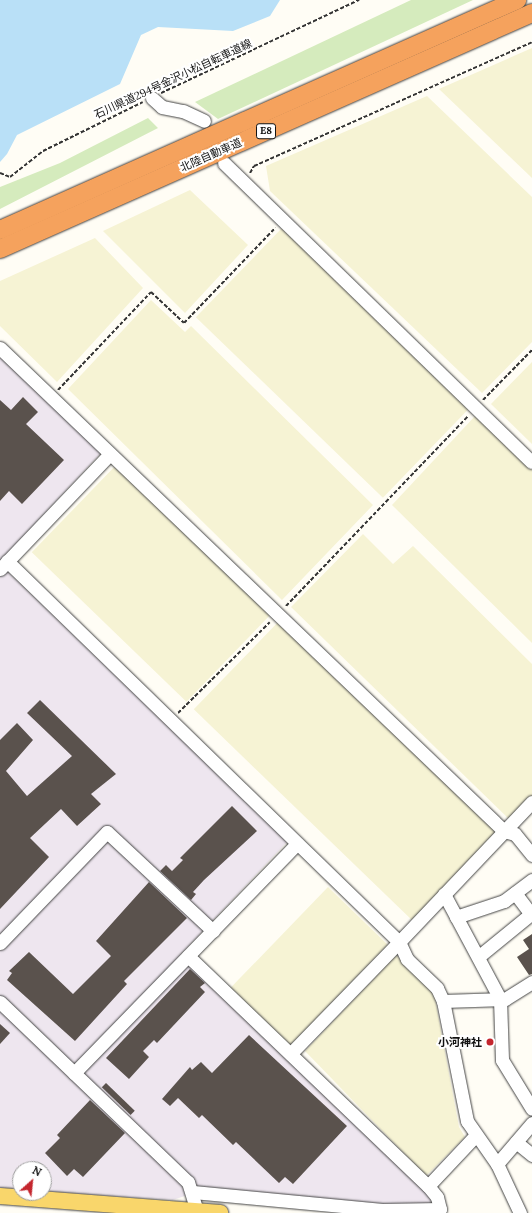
<!DOCTYPE html>
<html>
<head>
<meta charset="utf-8">
<style>
	body { margin:0 }
	#map { position:relative; width:532px; height:1213px; overflow:hidden; background:#fffdf5; font-family:Lora,"Noto Sans JP",serif }
	div>[style] { position:absolute }
	[style*='--x'] { left:calc(var(--x)*1px); top:calc(var(--y)*1px); width:calc(var(--w)*1px); rotate:calc(var(--a)*1deg) }
	.industrial>* { inset:0; background:#eee6ef }
	.farmland>* { inset:0; background:#f6f3d4; transform-origin:0 0 }
	.green>* { inset:0; background:#d5ebbd }
	.water>* { inset:0; background:#b9e0f7 }
	.building>* { inset:0; background:#5a524d; transform-origin:0 0 }
	.path>* { height:2px; margin-top:-1px; transform-origin:0; background:repeating-linear-gradient(90deg,#333 0 4px,transparent 0 6px) }
	.roads { filter:drop-shadow(0 0 1px #444) drop-shadow(0 0 1px #444) }
	.minor>* { height:13px; margin:-6.5px; padding:0 6.5px; transform-origin:6.5px; border-radius:6.5px; background:#fff }
	.major>* { height:16px; margin:-8px; padding:0 8px; transform-origin:8px; border-radius:8px; background:#f9d66b }
	.highway>* { height:18px; margin:-9px; padding:0 9px; transform-origin:9px; border-radius:9px; background:#f5a25d }
	.dots>* { width:11px; height:11px; translate:-50% -50%; box-sizing:border-box; border:2px solid #fff; border-radius:50% }
	span { translate:-50% -50%; white-space:nowrap; text-align:center; line-height:1.15; -webkit-text-stroke:4px #fff; paint-order:stroke }
	.shield-label span { padding:1px 3px; background:#fff; border:1px solid; border-radius:3px; -webkit-text-stroke-width:0 }
	.shield-label { font-size:10px; color:#111; font-weight:700 }
	.street-label { font-size:11px; color:#111 }
	.poi-label { font-size:11px; color:#111; font-weight:700 }
	.right { translate:-100% -50%; text-align:right }
	.north { position:absolute; left:12px; top:1161px; width:40px; height:40px; box-sizing:border-box; background:#fff; border:1px solid #a0a0a0; border-radius:50%; rotate:27deg; font-size:11px; font-weight:700; line-height:16px; text-align:center; color:#111 }
	.north::after { content:''; display:block; margin:auto; width:14px; height:18px; background:#c4262e; clip-path:polygon(50% 0,100% 100%,50% 72%,0 100%) }
</style>
</head>
<body>
<div id="map">
	<div class="industrial">
		<div style="clip-path:polygon(0 357px,101px 453px,0 561px)"></div>
		<div style="clip-path:polygon(0 564px,287px 842px,181px 954px,419px 1186px,431px 1199px,430px 1206px,381px 1206px,205px 1189px,173px 1200px,44px 1192px,44px 1169px,20px 1169px,20px 1190px,0 1189px)"></div>
	</div>
	<div class="farmland">
		<div style="clip-path:polygon(532px 48px,532px 178px,439px 89px)"></div>
		<div style="clip-path:polygon(427px 96px,532px 197px,532px 342px,482px 393px,270px 191px,266px 166px)"></div>
		<div style="clip-path:polygon(190px 190px,248px 245px,185px 313px,103px 231px)"></div>
		<div style="left:282px;top:228px;width:260px;height:124px;rotate:44deg"></div>
		<div style="clip-path:polygon(95px 238px,143px 288px,57px 382px,0 326px,0 281px)"></div>
		<div style="clip-path:polygon(151px 300px,185px 332px,191px 326px,373px 505px,282px 600px,68px 389px)"></div>
		<div style="clip-path:polygon(532px 362px,532px 444px,491px 404px)"></div>
		<div style="clip-path:polygon(476px 415px,532px 469px,532px 643px,392px 505px)"></div>
		<div style="left:120px;top:461px;width:215px;height:127px;rotate:44deg"></div>
		<div style="clip-path:polygon(363px 534px,393px 564px,413px 546px,532px 664px,532px 797px,510px 820px,291px 607px)"></div>
		<div style="left:282px;top:618px;width:305px;height:127px;rotate:44deg"></div>
		<div style="left:328px;top:887px;width:83px;height:143px;rotate:44deg"></div>
		<div style="clip-path:polygon(396px 955px,434px 993px,459px 1127px,465px 1137px,426px 1176px,305px 1051px)"></div>
	</div>
	<div class="green">
		<div style="clip-path:polygon(411px 0,473px 0,218px 119px,195px 102px)"></div>
		<div style="clip-path:polygon(148px 118px,158px 128px,0 209px,0 187px,60px 163px)"></div>
	</div>
	<div class="water">
		<div style="clip-path:polygon(0 0,280px 0,270px 16px,233px 31px,158px 27px,141px 35px,120px 84px,17px 135px,7px 154px,0 162px)"></div>
	</div>
	<div class="building">
		<div style="clip-path:polygon(23px 397px,38px 412px,26px 424px,64px 460px,22px 504px,9px 491px,0 501px,0 400px,11px 410px)"></div>
		<div style="clip-path:polygon(40px 700px,116px 774px,91px 794px,101px 804px,77px 826px,61px 809px,30px 838px,49px 857px,0 909px,0 740px,17px 723px,33px 740px,6px 771px,27px 796px,72px 756px,27px 713px)"></div>
		<div style="clip-path:polygon(232px 806px,257px 831px,204px 880px,193px 892px,196px 894px,191px 900px,160px 871px,166px 865px,172px 871px,183px 860px,180px 858px)"></div>
		<div style="clip-path:polygon(149px 882px,187px 918px,124px 981px,127px 984px,75px 1041px,7px 980px,12px 973px,9px 971px,29px 952px,73px 994px,111px 956px,96px 941px)"></div>
		<div style="clip-path:polygon(532px 934px,532px 974px,529px 975px,517px 957px,529px 949px,523px 940px)"></div>
		<div style="clip-path:polygon(190px 969px,205px 983px,200px 987px,205px 992px,157px 1043px,154px 1040px,143px 1051px,149px 1057px,129px 1079px,106px 1058px)"></div>
		<div style="clip-path:polygon(0 1024px,10px 1033px,0 1044px)"></div>
		<div style="clip-path:polygon(249px 1035px,347px 1126px,293px 1184px,285px 1177px,279px 1183px,236px 1142px,233px 1145px,202px 1115px,199px 1118px,178px 1098px,170px 1106px,162px 1099px,190px 1067px,192px 1070px,201px 1062px,212px 1073px)"></div>
		<div style="left:106px;top:1083px;width:40px;height:6px;rotate:44deg"></div>
		<div style="clip-path:polygon(90px 1100px,125px 1133px,83px 1177px,74px 1169px,67px 1176px,45px 1153px,60px 1138px,57px 1135px)"></div>
	</div>
	<div class="path">
		<div style="--x:161;--y:93;--w:219;--a:-25.2"></div>
		<div style="--x:0;--y:173;--w:11;--a:22"></div>
		<div style="--x:10;--y:177;--w:42;--a:-38.2"></div>
		<div style="--x:43;--y:151;--w:111;--a:-26.1"></div>
		<div style="--x:250;--y:173;--w:8;--a:-60"></div>
		<div style="--x:254;--y:166;--w:304;--a:-24"></div>
		<div style="--x:58;--y:390;--w:135;--a:-46.5"></div>
		<div style="--x:151;--y:292;--w:45;--a:43.2"></div>
		<div style="--x:184;--y:323;--w:132;--a:-46.2"></div>
		<div style="--x:483;--y:400;--w:70;--a:-45.6"></div>
		<div style="--x:286;--y:606;--w:263;--a:-46.2"></div>
		<div style="--x:178;--y:713;--w:129;--a:-44.7"></div>
	</div>
	<div class="roads">
		<div class="minor">
			<div style="--x:152;--y:98;--w:13;--a:42"></div>
			<div style="--x:162;--y:107;--w:21;--a:11"></div>
			<div style="--x:183;--y:111;--w:23;--a:25"></div>
			<div style="--x:224;--y:163;--w:429;--a:44.2"></div>
			<div style="--x:0;--y:348;--w:698;--a:43.78"></div>
			<div style="--x:504;--y:831;--w:11;--a:15"></div>
			<div style="--x:515;--y:834;--w:27;--a:51"></div>
			<div style="--x:7;--y:561;--w:547;--a:44.18"></div>
			<div style="--x:399;--y:942;--w:155;--a:134.2"></div>
			<div style="--x:0;--y:569;--w:159;--a:-46.3"></div>
			<div style="--x:515;--y:893;--w:26;--a:53"></div>
			<div style="--x:444;--y:894;--w:119;--a:61.9"></div>
			<div style="--x:500;--y:999;--w:61;--a:88.1"></div>
			<div style="--x:502;--y:1060;--w:57;--a:58.5"></div>
			<div style="--x:456;--y:917;--w:51;--a:-18.4"></div>
			<div style="--x:504;--y:901;--w:35;--a:-37"></div>
			<div style="--x:0;--y:943;--w:154;--a:-46.1"></div>
			<div style="--x:107;--y:832;--w:145;--a:43"></div>
			<div style="--x:188;--y:956;--w:332;--a:43.8"></div>
			<div style="--x:428;--y:1186;--w:70;--a:-46.7"></div>
			<div style="--x:478;--y:957;--w:70;--a:-39.2"></div>
			<div style="--x:443;--y:1001;--w:62;--a:-1.8"></div>
			<div style="--x:505;--y:999;--w:32;--a:-32"></div>
			<div style="--x:0;--y:1002;--w:260;--a:43.8"></div>
			<div style="--x:188;--y:1182;--w:30;--a:73"></div>
			<div style="--x:74;--y:1073;--w:320;--a:-45.8"></div>
			<div style="--x:516;--y:1142;--w:21;--a:39"></div>
			<div style="--x:497;--y:1164;--w:54;--a:-49.5"></div>
			<div style="--x:193;--y:1192;--w:190;--a:5.4"></div>
			<div style="--x:382;--y:1210;--w:58;--a:-1"></div>
			<div style="--x:440;--y:1209;--w:12;--a:-104"></div>
			<div style="--x:437;--y:1197;--w:14;--a:-129"></div>
			<div style="--x:520;--y:1213;--w:54;--a:-115.1"></div>
			<div style="--x:497;--y:1164;--w:52;--a:-124.9"></div>
			<div style="--x:467;--y:1121;--w:122;--a:-101.3"></div>
			<div style="--x:443;--y:1001;--w:14;--a:-115"></div>
			<div style="--x:437;--y:988;--w:42;--a:-136"></div>
			<div style="--x:407;--y:959;--w:19;--a:-115"></div>
			<div style="--x:399;--y:942;--w:193;--a:-46.5"></div>
		</div>
		<div class="major">
			<div style="--x:0;--y:1196;--w:221;--a:4.4"></div>
		</div>
		<div class="highway">
			<div style="--x:0;--y:230;--w:566;--a:-23.98"></div>
			<div style="--x:0;--y:249;--w:582;--a:-23.92"></div>
		</div>
	</div>
	<div class="dots">
		<div style="left:490px;top:1042px;background:#c4262e"></div>
	</div>
	<div class="shield-label">
		<span style="left:266px;top:131px">E8</span>
	</div>
	<div class="street-label">
		<span style="left:173px;top:79px;rotate:-25deg">石川県道294号金沢小松自転車道線</span>
		<span style="left:211px;top:155px;rotate:-24deg">北陸自動車道</span>
	</div>
	<div class="poi-label">
		<span class="right" style="left:482px;top:1042px">小河神社</span>
	</div>
	<div class="north">N</div>
</div>
</body>
</html>
